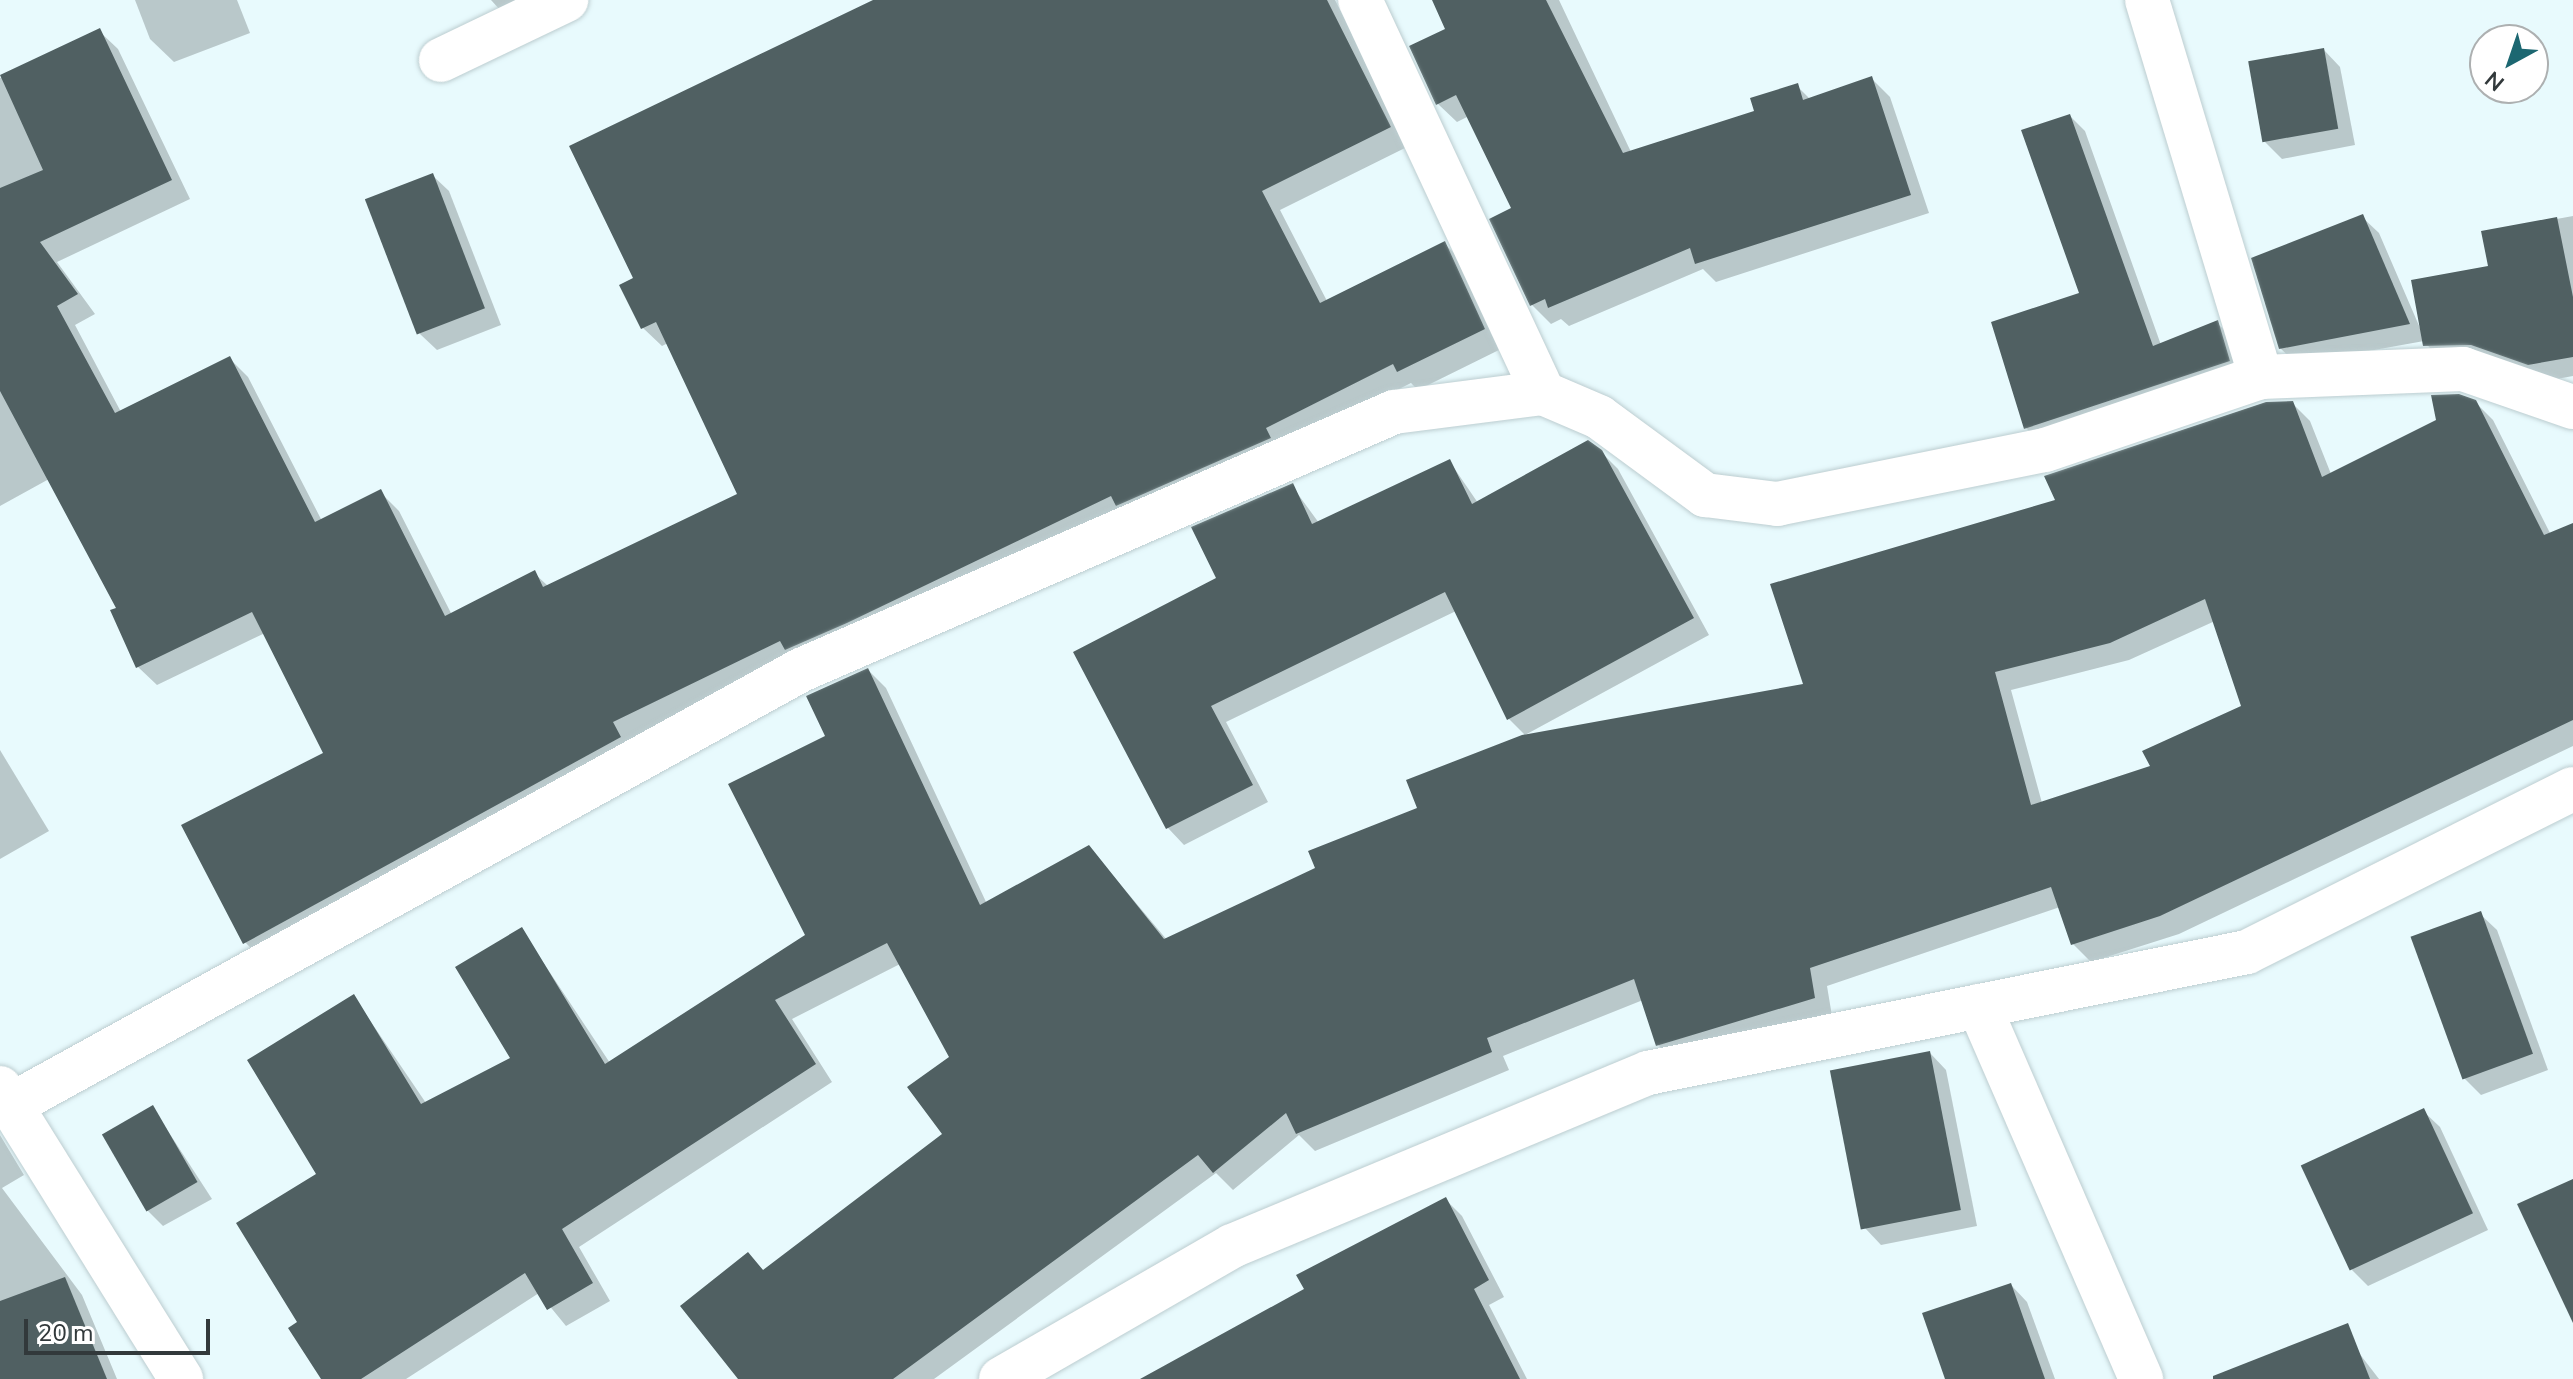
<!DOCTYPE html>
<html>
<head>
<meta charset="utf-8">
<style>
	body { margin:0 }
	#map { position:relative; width:2573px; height:1379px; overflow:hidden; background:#e8fafd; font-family:"Nunito Sans",sans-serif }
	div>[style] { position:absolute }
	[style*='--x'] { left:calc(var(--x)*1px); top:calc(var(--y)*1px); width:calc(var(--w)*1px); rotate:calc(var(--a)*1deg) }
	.shadow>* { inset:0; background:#0003 }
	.building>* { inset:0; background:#506062; transform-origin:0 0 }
	.roads { filter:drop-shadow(0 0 2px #bccdd0) drop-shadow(0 0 2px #bccdd0) }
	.minor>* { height:44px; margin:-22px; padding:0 22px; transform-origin:22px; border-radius:22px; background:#fff }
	span { translate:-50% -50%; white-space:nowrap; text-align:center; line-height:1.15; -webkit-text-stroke:8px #fff; paint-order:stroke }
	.north { position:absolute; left:2469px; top:24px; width:80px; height:80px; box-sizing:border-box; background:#fff; border:2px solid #adb0b1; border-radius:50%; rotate:220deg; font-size:22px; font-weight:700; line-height:32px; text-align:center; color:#32393b }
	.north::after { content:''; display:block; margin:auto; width:28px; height:36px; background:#1c6771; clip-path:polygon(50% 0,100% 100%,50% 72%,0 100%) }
	.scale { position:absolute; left:24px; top:1319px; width:186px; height:36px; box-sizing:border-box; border:4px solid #32393b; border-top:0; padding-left:10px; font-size:24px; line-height:28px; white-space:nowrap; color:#32393b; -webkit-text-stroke:6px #fff; paint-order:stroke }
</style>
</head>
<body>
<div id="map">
	<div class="shadow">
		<div style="clip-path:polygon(135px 0,237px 0,250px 33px,174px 62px,150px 39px)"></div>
		<div style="clip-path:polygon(491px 0,584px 0,518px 30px)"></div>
		<div style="clip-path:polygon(877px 0,1335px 0,1409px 146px,1280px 210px,1327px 301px,1444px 243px,1463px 262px,1503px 348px,1418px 390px,1411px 383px,263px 961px,245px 942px,325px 754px,265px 633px,157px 685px,138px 667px,118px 608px,49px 479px,0 506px,0 78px,99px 31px,118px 49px,190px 199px,57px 262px,95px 314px,75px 325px,121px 412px,229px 358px,248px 377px,322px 521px,380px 492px,399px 511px,452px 615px,534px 573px,548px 586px,739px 495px,668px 343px,662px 346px,643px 328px,636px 279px)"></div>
		<div style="clip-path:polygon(1434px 0,1559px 0,1631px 152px,1757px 112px,1797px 86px,1810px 99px,1871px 78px,1890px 97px,1929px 213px,1716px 282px,1703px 269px,1569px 326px,1561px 319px,1551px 324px,1532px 305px,1492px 220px,1513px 209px,1469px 116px,1457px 122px,1438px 104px,1448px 30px)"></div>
		<div style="clip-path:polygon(2324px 50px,2340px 67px,2355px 145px,2282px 159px,2265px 142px)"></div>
		<div style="clip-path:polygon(2070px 116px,2085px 131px,2161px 345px,2217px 323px,2233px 338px,2244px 376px,2041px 443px,2026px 428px,2081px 294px)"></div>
		<div style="clip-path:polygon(432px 175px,449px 191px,501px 325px,437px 350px,420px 334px)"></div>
		<div style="clip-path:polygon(2573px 216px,2573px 376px,2546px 381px,2441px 361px,2424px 341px,2297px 364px,2280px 348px,2362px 217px,2379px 233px,2420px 328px,2490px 267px,2484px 232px)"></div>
		<div style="clip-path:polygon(evenodd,2475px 402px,2493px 420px,2551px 535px,2573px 525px,2573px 746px,2179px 934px,2091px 962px,2073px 944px,2060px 907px,1827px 986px,1832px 1016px,1676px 1063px,1658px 1045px,1643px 1000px,1503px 1056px,1509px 1070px,1315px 1151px,1299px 1135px,1233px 1190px,1216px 1173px,934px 1379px,741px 1379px,748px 1255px,764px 1271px,944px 1134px,952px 1057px,900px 964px,792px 1019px,832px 1082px,579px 1247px,610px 1301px,566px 1326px,539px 1293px,406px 1379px,324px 1379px,300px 1323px,354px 997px,426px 1103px,513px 1059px,521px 929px,610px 1063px,808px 936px,828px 736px,868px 670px,886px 688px,987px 904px,1089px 847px,1167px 940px,1806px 685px,2058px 502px,2292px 403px,2310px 421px,2331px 474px,2475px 402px,2215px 621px,2243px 707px,2152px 767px,2042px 803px,2011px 690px,2129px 660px,2215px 621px)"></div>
		<div style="clip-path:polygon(1600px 451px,1618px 469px,1709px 635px,1525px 735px,1509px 719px,1456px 611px,1226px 722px,1268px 802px,1184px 845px,1168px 828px,1076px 653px,1219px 579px,1292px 486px,1319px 523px,1450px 462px,1478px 503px)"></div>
		<div style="clip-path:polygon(0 750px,49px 831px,0 859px)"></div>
		<div style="clip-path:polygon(2480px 914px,2497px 930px,2548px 1070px,2481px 1095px,2464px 1078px)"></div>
		<div style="clip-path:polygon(1930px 1053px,1946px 1070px,1977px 1226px,1881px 1245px,1865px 1228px)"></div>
		<div style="clip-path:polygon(153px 1108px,212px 1199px,163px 1226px,146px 1209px)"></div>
		<div style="clip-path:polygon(2423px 1111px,2440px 1127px,2488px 1230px,2368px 1286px,2352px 1270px)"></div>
		<div style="clip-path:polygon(0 1135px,24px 1175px,2px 1188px,82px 1295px,117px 1379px,0 1379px)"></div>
		<div style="clip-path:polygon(1445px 1199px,1462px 1216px,1504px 1297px,1489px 1305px,1527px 1379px,1189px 1379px,1306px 1290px)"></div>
		<div style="clip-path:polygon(2011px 1285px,2027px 1302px,2055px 1379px,1947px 1379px)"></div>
		<div style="clip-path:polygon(2359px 1353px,2379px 1379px,2308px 1379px)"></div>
	</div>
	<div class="building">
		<div style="clip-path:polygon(873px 0,1327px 0,1391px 127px,1262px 191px,1320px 303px,1445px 241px,1485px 329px,1397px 372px,1393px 364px,1266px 428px,1271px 438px,1116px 506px,1111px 496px,847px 623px,785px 650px,780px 641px,613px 722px,621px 737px,243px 944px,181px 825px,323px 753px,252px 612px,136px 668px,110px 610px,116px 608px,0 391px,0 188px,43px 170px,0 75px,100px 28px,172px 180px,40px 242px,78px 294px,57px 306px,115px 413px,230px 356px,315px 522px,381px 489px,445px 616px,535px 570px,543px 587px,737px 494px,656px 322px,641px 329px,619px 285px,633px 278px,569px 146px)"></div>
		<div style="clip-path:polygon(1432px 0,1546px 0,1623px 153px,1754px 111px,1750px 98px,1798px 83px,1803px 100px,1872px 76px,1911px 195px,1695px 264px,1690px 248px,1548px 308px,1545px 299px,1530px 306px,1489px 219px,1511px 208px,1456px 95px,1436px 105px,1409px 46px,1445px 29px)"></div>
		<div style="left:2324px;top:48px;width:82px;height:77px;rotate:80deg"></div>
		<div style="clip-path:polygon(2070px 114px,2153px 346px,2218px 320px,2230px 361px,2024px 429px,1991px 322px,2079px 293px,2021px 130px)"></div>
		<div style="left:433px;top:173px;width:145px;height:73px;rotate:69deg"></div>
		<div style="clip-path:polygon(2363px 214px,2410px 324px,2279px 349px,2251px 258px)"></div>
		<div style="clip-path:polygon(2557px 217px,2573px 297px,2573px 357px,2528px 365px,2471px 345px,2423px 346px,2411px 280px,2488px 266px,2481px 231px)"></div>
		<div style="clip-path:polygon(evenodd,2459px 394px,2476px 400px,2544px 535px,2573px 523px,2573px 720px,2160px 916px,2071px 945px,2051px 887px,1810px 968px,1815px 998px,1656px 1046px,1634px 979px,1487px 1038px,1492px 1052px,1296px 1134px,1286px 1113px,1213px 1173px,1198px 1155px,893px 1379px,738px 1379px,680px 1306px,748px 1252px,763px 1270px,942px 1134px,907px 1087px,949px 1057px,887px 943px,775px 1000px,816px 1064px,562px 1229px,593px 1283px,547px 1310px,525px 1273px,361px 1379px,321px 1379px,288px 1328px,297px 1322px,236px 1223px,316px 1174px,247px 1060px,354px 994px,421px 1104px,510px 1058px,455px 967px,522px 927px,605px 1064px,805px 935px,728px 784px,825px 736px,806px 696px,868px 668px,980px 905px,1089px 845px,1164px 939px,1315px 868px,1308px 851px,1417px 808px,1406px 780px,1522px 735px,1803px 684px,1770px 584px,2055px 500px,2044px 476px,2266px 402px,2293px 401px,2322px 477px,2436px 420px,2431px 395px,2459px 394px,2205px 599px,2241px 706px,2142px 751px,2150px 766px,2031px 805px,1995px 672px,2110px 643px,2205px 599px)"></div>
		<div style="clip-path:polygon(1588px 440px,1602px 450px,1694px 618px,1507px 720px,1445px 592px,1211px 706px,1253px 785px,1166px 829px,1073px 652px,1216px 578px,1191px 527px,1293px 483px,1312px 524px,1450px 459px,1472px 504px)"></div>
		<div style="left:2481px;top:911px;width:152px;height:75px;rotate:70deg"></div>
		<div style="left:1930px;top:1051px;width:162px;height:102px;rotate:79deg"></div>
		<div style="left:153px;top:1105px;width:89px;height:59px;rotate:60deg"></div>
		<div style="left:2424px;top:1108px;width:116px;height:136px;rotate:65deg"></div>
		<div style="clip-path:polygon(2573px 1179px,2573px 1323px,2517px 1204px)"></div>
		<div style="clip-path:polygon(1446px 1197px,1489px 1280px,1474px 1289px,1520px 1379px,1140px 1379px,1304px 1289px,1296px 1275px)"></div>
		<div style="clip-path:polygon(65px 1277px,107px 1379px,0 1379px,0 1301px)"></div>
		<div style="clip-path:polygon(2011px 1283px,2045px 1379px,1945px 1379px,1922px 1313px)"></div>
		<div style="clip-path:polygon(2348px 1323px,2370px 1379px,2213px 1379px,2213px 1376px)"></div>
	</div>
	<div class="roads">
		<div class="minor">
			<div style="--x:1360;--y:0;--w:434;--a:65"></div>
			<div style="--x:2147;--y:0;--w:394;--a:73.2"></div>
			<div style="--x:441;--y:60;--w:139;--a:-25.6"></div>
			<div style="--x:1979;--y:1006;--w:407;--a:66.5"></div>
			<div style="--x:0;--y:1088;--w:343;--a:58.1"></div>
			<div style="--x:11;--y:1105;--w:902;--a:-28.84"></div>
			<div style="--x:801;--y:670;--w:647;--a:-23.51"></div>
			<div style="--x:1394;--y:412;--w:150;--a:-7.3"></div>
			<div style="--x:1543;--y:393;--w:61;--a:23.2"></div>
			<div style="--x:1599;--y:417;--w:132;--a:36.3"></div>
			<div style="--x:1705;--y:495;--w:73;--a:7.1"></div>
			<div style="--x:1777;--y:504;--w:273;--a:-11.4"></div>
			<div style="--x:2045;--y:450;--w:228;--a:-18.7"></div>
			<div style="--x:2261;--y:377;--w:202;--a:-2.3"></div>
			<div style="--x:2463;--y:369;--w:116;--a:19.1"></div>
			<div style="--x:1001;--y:1379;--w:267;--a:-29.9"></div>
			<div style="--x:1232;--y:1246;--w:451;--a:-22.6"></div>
			<div style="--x:1648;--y:1073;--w:611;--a:-11.42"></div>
			<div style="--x:2247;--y:952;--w:364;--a:-26.6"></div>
		</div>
	</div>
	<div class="north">N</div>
	<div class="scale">20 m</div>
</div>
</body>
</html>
